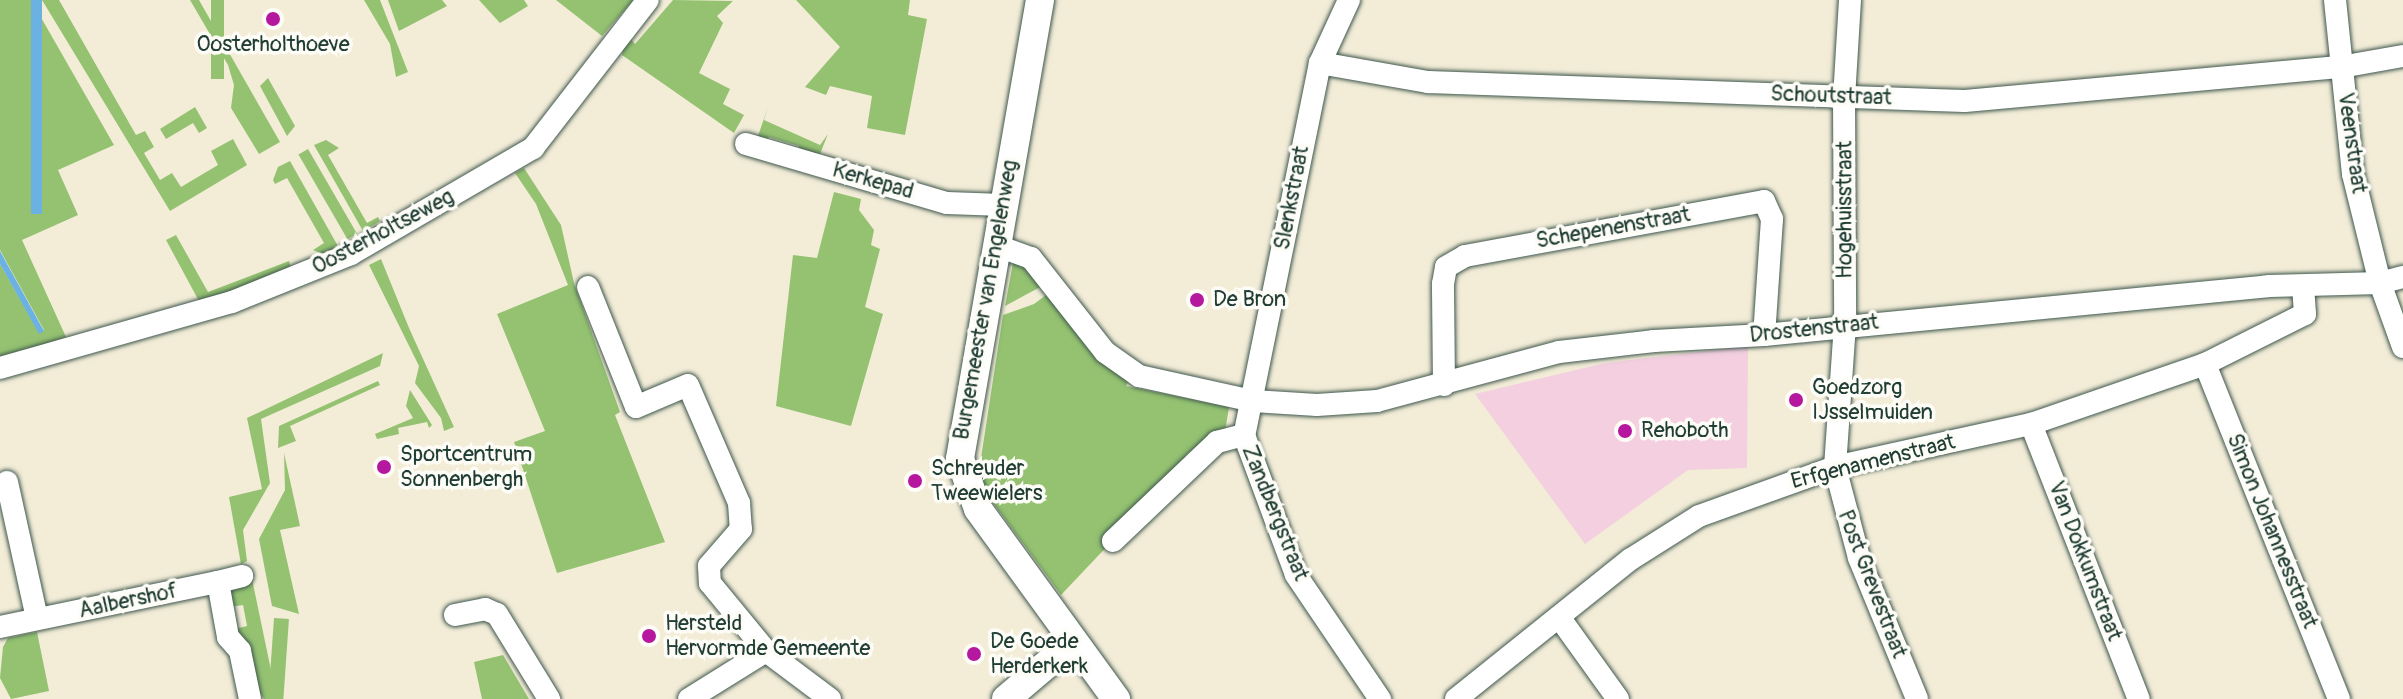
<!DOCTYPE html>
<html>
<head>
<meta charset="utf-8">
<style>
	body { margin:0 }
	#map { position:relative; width:2403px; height:699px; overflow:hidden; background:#f3edd8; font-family:Pangolin,sans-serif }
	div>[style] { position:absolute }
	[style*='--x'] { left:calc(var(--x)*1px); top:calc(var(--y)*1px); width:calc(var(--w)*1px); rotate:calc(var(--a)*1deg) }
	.built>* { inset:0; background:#f3cfe0 }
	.green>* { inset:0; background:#94c271; transform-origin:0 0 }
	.water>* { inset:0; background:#6bb1e2; transform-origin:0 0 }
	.roads { filter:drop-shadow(0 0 2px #3f574d) drop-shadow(0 0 2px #3f574d) }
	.minor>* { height:22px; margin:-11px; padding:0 11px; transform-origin:11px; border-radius:11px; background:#fff }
	.tertiary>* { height:28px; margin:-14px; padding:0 14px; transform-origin:14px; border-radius:14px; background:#fff }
	.dots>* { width:22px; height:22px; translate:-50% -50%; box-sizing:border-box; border:4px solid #fdfcf7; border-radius:50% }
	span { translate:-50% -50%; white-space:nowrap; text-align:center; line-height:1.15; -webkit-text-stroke:7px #fdfcf7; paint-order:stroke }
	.poi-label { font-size:22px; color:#1f3d34 }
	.left { translate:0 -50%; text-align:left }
	.street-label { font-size:22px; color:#1f3d34 }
</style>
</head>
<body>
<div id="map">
	<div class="built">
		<div style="clip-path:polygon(1748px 346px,1747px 468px,1688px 470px,1585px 544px,1475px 394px,1605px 363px)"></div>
	</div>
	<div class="green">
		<div style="clip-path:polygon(0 0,31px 0,114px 145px,58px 170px,78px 215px,22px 240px,66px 337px,0 359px,0 264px,39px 333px,44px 330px,0 250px)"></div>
		<div style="clip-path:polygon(42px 0,59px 0,136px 135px,145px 131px,154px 147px,144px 153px,160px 180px,172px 173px,181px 187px,218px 165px,211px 151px,233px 139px,247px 165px,170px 211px)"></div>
		<div style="clip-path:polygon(190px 0,199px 0,280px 142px,259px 154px,231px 108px,234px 85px,228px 65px)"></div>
		<div style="left:211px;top:0;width:13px;height:79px"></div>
		<div style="clip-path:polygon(364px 0,380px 0,408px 72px,396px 77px,390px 44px)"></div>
		<div style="clip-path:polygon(388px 0,442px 0,447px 6px,399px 31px)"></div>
		<div style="clip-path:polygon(479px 0,524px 0,528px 6px,500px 23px)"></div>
		<div style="clip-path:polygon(556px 0,633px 0,602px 36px)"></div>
		<div style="clip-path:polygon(673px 0,733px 1px,717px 16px,723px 23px,699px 73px,730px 89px,723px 104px,744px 115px,734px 133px,622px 55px,624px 46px,631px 39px,635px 44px)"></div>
		<div style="clip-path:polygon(796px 0,910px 0,908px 15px,927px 19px,905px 135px,867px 128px,872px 96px,830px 86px,826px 95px,805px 87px,840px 47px)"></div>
		<div style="clip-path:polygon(268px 78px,295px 126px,287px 136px,260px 86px)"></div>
		<div style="clip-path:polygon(195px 107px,207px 128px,199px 133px,193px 123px,166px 139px,160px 129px)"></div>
		<div style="clip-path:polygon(768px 107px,764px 120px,820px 145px,828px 134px,820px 154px,798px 151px,799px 146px,769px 137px,766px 143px,758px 136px)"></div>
		<div style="clip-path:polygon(326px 140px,339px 148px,328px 155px,367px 223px,378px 217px,380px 221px,363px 231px,314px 145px)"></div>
		<div style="left:308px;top:149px;width:98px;height:11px;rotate:60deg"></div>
		<div style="clip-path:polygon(290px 161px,339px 248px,325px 255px,313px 250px,324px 243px,287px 178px,275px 184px,273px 180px,278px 167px)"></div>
		<div style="clip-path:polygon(524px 168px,561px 225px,574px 283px,620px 412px,615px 415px,665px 542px,557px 573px,514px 442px,545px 431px,497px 314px,568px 285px,536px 204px,515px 173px)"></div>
		<div style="clip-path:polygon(834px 192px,861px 199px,859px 210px,874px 230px,871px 245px,880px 249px,865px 307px,883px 314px,851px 426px,776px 406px,793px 255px,817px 258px)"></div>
		<div style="clip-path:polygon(176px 235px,208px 292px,289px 261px,292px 272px,200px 303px,166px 240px)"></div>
		<div style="clip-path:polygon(1014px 258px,1044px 285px,1005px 306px)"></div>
		<div style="clip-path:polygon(381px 259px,409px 328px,454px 427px,444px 431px,441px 418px,415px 383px,419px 366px,369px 265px)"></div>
		<div style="clip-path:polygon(1050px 292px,1129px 380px,1126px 386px,1229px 407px,1225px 432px,1205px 439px,1185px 456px,1185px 464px,1061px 595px,988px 496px,979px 471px,1003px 315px,1034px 304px)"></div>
		<div style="clip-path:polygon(383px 353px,380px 366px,261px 419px,270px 483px,243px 530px,247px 561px,241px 564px,229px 497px,262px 489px,247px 418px)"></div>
		<div style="clip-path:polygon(378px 381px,380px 385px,290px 426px,296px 441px,278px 448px,279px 426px)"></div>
		<div style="clip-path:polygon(410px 390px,432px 425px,429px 428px,427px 422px,398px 428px,399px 434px,377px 439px,375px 434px,413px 418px,406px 406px)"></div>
		<div style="clip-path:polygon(284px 453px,300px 526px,280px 530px,299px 614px,272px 606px,259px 539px,285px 490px)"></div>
		<div style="clip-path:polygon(252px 579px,277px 699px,264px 699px,256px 687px,235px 629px,247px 626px,243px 605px,229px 607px,231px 587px)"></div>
		<div style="left:274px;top:618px;width:15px;height:83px;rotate:4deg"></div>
		<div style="clip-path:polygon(37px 632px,49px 691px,11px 699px,0 678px,3px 647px,8px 638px)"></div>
		<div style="clip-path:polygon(503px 655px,529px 699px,482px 699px,474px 662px)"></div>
	</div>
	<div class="water">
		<div style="left:31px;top:0;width:11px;height:214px"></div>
		<div style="clip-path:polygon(0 251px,44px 331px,39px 334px,0 264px)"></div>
	</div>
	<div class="roads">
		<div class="minor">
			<div style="--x:1349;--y:0;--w:69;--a:114.7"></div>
			<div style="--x:1320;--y:63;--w:380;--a:101.5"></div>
			<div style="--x:1244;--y:435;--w:149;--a:69.6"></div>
			<div style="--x:1296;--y:575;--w:150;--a:55.9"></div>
			<div style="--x:1850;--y:0;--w:97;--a:93.5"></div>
			<div style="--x:1844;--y:97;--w:227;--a:89.7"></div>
			<div style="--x:1845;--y:324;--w:143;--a:94"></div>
			<div style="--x:1835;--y:467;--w:94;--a:75.2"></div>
			<div style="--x:1859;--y:558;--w:152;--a:67.6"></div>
			<div style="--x:2335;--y:0;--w:175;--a:84.1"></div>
			<div style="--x:2353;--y:174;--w:112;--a:76.1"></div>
			<div style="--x:2380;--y:283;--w:68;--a:70.2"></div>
			<div style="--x:1320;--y:63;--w:110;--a:10"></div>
			<div style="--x:1428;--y:82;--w:537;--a:2.03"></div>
			<div style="--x:1965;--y:101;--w:378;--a:-5.2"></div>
			<div style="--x:2341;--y:67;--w:63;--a:-10.1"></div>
			<div style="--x:746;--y:144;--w:209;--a:16.4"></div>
			<div style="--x:947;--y:203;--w:56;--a:2"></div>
			<div style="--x:995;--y:245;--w:38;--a:20"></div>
			<div style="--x:1031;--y:258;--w:120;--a:51.8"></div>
			<div style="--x:1105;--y:352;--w:42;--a:35.2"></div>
			<div style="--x:1139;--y:376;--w:117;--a:12.4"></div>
			<div style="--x:1253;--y:401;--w:64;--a:3.6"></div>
			<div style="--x:1317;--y:405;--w:60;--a:-3.8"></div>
			<div style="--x:1377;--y:401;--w:188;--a:-15.1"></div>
			<div style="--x:1559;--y:352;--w:96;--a:-6.6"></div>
			<div style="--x:1654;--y:341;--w:110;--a:-3.1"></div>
			<div style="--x:1764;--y:335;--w:508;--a:-5.53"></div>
			<div style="--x:2270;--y:286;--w:110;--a:-1.6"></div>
			<div style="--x:2380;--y:283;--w:24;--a:-15"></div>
			<div style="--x:588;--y:287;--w:129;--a:68.2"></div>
			<div style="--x:636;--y:407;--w:56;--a:-22.9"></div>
			<div style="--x:688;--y:385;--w:129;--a:66.6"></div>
			<div style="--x:739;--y:503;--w:26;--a:86"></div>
			<div style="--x:741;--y:529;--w:49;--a:130.9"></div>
			<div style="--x:709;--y:566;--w:17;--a:87"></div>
			<div style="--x:710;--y:583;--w:88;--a:50.5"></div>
			<div style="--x:766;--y:651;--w:80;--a:36.9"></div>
			<div style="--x:2205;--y:364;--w:361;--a:68.2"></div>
			<div style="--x:0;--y:368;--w:241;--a:-15.9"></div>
			<div style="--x:232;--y:302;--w:128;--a:-22"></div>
			<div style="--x:351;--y:254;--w:211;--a:-30.2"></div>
			<div style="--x:533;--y:148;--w:187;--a:-52.2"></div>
			<div style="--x:1444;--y:385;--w:101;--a:-90.6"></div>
			<div style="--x:1443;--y:284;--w:17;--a:-80"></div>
			<div style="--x:1446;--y:267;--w:22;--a:-30"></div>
			<div style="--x:1465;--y:256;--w:304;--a:-10.4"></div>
			<div style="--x:1764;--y:201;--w:20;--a:66"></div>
			<div style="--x:1772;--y:219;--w:116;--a:93.9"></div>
			<div style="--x:2031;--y:424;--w:295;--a:68.6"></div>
			<div style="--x:7;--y:482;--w:140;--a:77.6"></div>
			<div style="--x:1113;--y:541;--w:144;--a:-43.6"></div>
			<div style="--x:1217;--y:442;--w:28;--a:-15"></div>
			<div style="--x:218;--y:582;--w:25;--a:-14"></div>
			<div style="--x:455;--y:615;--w:31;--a:-11"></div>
			<div style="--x:485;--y:609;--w:13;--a:23"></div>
			<div style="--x:497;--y:614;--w:100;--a:58.5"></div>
			<div style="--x:1559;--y:617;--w:101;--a:54.3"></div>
			<div style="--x:0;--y:627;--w:223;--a:-11.7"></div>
			<div style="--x:218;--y:582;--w:56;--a:79.7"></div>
			<div style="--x:228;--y:637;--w:18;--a:49"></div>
			<div style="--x:240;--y:651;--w:49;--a:78.2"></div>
			<div style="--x:689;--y:699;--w:91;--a:-31.9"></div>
			<div style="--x:1456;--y:699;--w:224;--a:-38.7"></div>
			<div style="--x:1631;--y:559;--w:80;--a:-32.3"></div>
			<div style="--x:1699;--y:516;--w:145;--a:-19.8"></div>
			<div style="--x:1835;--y:467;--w:201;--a:-12.4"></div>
			<div style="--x:2031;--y:424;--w:184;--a:-19"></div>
			<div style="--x:2205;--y:364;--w:112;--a:-26.6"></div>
			<div style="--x:2305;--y:314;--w:28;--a:-94"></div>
		</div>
		<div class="tertiary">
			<div style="--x:1040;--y:0;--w:466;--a:99.9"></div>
			<div style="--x:960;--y:459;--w:53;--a:70.2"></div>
			<div style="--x:978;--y:509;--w:235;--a:54"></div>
			<div style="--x:1006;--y:699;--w:88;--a:-40.4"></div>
		</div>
	</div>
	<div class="dots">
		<div style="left:273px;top:19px;background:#b5179e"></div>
		<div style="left:1197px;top:300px;background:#b5179e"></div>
		<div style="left:1796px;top:400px;background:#b5179e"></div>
		<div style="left:1625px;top:431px;background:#b5179e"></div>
		<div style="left:384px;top:467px;background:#b5179e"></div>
		<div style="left:915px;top:481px;background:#b5179e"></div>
		<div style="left:649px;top:636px;background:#b5179e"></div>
		<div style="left:974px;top:654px;background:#b5179e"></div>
	</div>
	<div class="poi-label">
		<span style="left:273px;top:45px">Oosterholthoeve</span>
		<span class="left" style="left:1213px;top:300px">De Bron</span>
		<span class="left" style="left:1812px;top:400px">Goedzorg<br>IJsselmuiden</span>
		<span class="left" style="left:1641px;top:431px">Rehoboth</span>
		<span class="left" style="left:400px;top:467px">Sportcentrum<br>Sonnenbergh</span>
		<span class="left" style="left:931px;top:481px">Schreuder<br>Tweewielers</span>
		<span class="left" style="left:665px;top:636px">Hersteld<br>Hervormde Gemeente</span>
		<span class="left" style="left:990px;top:654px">De Goede<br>Herderkerk</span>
	</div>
	<div class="street-label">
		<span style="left:1831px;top:96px;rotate:2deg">Schoutstraat</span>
		<span style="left:2352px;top:143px;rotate:82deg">Veenstraat</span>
		<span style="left:873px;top:181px;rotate:16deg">Kerkepad</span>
		<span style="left:1292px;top:198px;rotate:-79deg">Slenkstraat</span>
		<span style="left:1845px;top:210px;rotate:-90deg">Hogehuisstraat</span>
		<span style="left:1613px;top:228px;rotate:-10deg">Schepenenstraat</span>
		<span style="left:383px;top:232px;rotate:-28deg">Oosterholtseweg</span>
		<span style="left:986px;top:300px;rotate:-80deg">Burgemeester van Engelenweg</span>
		<span style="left:1814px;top:329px;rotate:-6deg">Drostenstraat</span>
		<span style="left:1873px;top:462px;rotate:-14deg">Erfgenamenstraat</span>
		<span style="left:1275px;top:513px;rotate:68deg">Zandbergstraat</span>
		<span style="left:2272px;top:531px;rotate:68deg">Simon Johannesstraat</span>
		<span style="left:2085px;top:561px;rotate:69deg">Van Dokkumstraat</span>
		<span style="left:1872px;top:584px;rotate:69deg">Post Grevestraat</span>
		<span style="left:128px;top:601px;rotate:-12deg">Aalbershof</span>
	</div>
</div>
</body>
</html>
